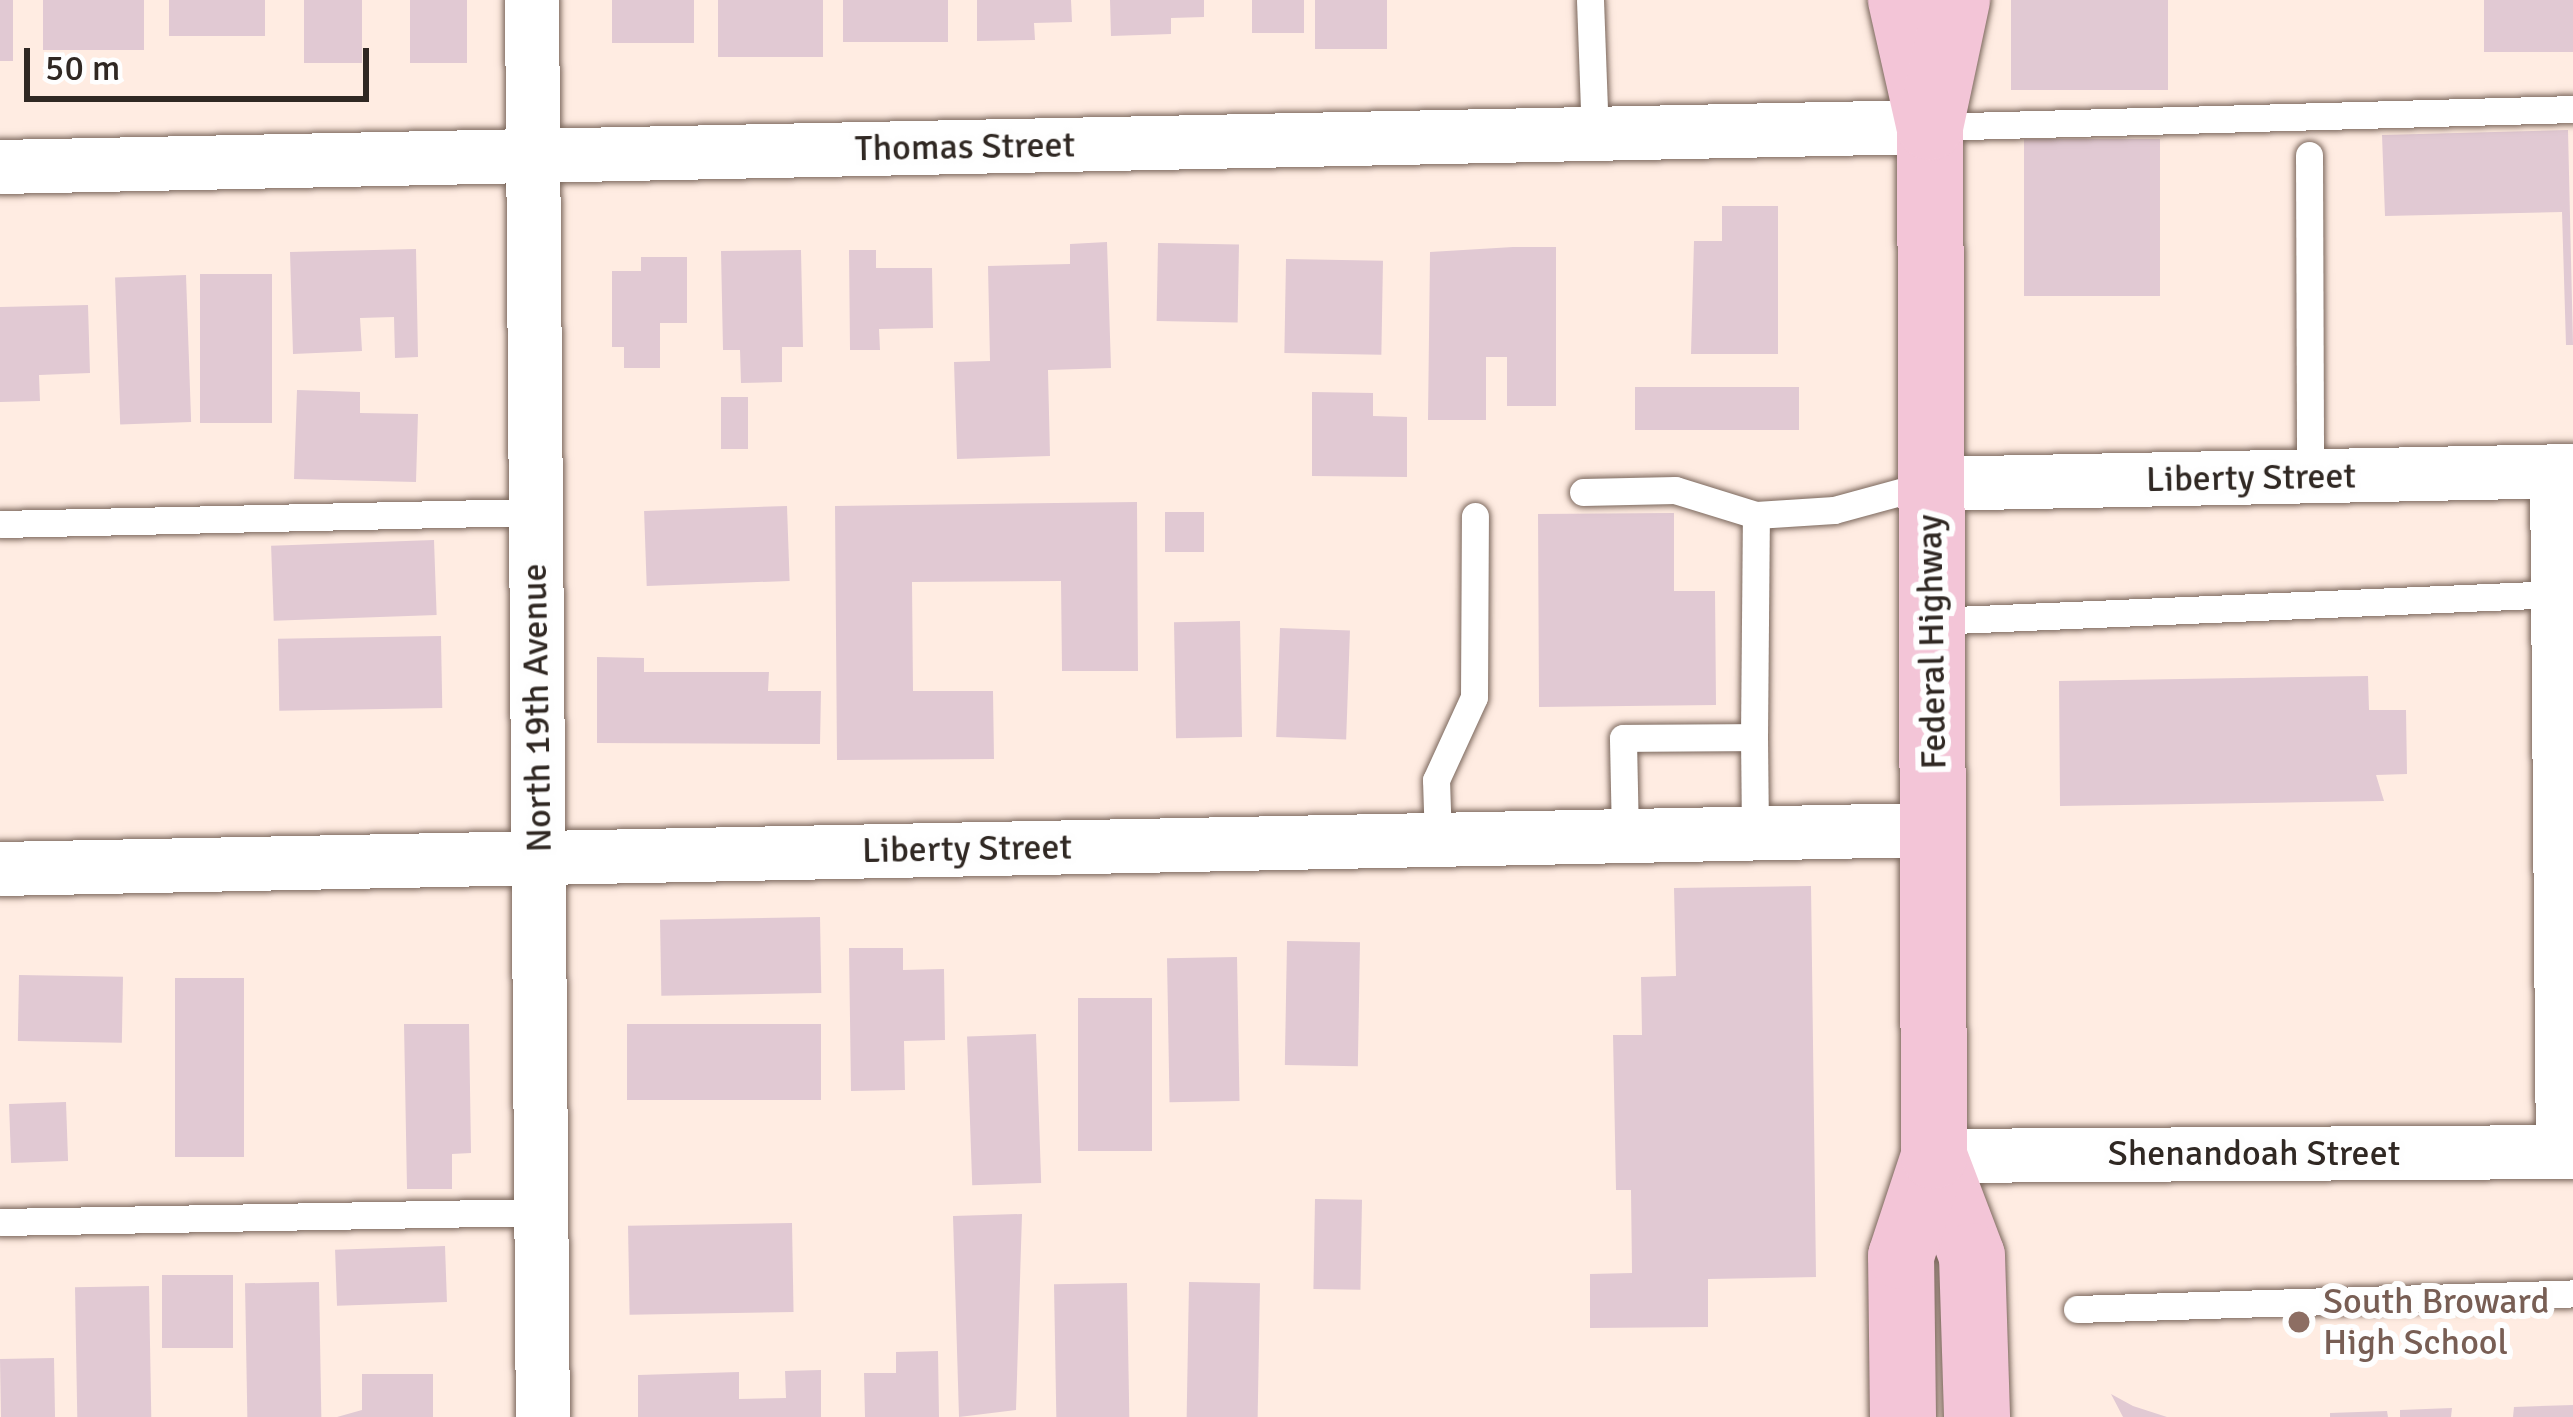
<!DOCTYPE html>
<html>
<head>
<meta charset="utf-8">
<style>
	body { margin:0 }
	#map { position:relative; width:2573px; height:1417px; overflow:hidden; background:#ffece2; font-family:Signika,sans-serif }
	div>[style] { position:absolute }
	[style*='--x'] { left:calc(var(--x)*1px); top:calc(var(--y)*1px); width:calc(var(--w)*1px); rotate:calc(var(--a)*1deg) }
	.building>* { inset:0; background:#e1c9d3; transform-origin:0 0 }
	.roads { filter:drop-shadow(0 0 3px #7a665b) drop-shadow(0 0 3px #7a665b) }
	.lane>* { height:27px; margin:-13.5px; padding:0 13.5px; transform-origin:13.5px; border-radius:13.5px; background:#fff }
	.street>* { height:54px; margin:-27px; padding:0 27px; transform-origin:27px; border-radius:27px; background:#fff }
	.primary>* { height:66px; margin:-33px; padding:0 33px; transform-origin:33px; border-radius:33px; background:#f3c5d7 }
	.dots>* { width:33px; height:33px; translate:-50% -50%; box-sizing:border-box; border:6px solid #fefefe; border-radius:50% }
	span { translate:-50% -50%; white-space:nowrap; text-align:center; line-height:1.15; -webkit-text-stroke:12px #fefefe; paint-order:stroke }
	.street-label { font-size:36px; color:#302823 }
	.education-label { font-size:36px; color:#785e54 }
	.left { translate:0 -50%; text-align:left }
	.scale { position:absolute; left:24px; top:48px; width:345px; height:54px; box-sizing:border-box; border:6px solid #302823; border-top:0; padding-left:15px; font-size:36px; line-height:42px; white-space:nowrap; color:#302823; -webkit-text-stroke:9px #fefefe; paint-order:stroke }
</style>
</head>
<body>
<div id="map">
	<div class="building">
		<div style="left:0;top:0;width:13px;height:61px"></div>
		<div style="left:43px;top:0;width:101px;height:50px"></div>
		<div style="left:169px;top:0;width:96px;height:36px"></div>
		<div style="left:304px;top:0;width:58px;height:63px"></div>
		<div style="left:410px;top:0;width:57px;height:63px"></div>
		<div style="left:612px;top:0;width:82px;height:43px"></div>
		<div style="left:718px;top:0;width:105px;height:57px"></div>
		<div style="left:843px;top:0;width:105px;height:42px"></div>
		<div style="clip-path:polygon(977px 0,1071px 0,1072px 22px,1034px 23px,1035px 40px,977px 41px)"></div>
		<div style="clip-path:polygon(1110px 0,1204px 0,1204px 17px,1171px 18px,1171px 34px,1111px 36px)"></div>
		<div style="left:1252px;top:0;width:52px;height:33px"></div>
		<div style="left:1315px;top:0;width:72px;height:49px"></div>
		<div style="left:2011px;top:0;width:157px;height:90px"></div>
		<div style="left:2484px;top:0;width:89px;height:52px"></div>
		<div style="clip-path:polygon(2568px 130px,2573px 345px,2566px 345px,2562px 212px,2385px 216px,2382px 135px)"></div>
		<div style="left:2024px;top:139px;width:136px;height:157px"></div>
		<div style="clip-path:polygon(1722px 206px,1778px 206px,1778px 354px,1691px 354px,1694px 241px,1722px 241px)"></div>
		<div style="clip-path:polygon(1107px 242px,1111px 368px,1048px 370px,1050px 456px,957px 459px,954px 362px,990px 361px,988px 266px,1070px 264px,1070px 244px)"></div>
		<div style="left:1158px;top:243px;width:81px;height:78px;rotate:1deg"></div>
		<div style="clip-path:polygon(1513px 247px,1556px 247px,1556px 406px,1507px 406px,1507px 357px,1486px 357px,1486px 420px,1428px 420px,1430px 252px)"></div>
		<div style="clip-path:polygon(416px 249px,418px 357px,395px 358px,394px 317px,360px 318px,362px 351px,293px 354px,290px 252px)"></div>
		<div style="clip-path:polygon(801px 250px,803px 347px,782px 347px,782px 382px,741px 383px,740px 350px,723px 350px,721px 251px)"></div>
		<div style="clip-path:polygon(849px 250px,876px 250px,876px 268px,932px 268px,933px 328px,879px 329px,880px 350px,850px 350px)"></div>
		<div style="clip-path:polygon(641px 257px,687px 257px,687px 323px,660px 323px,660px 368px,624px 368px,624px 347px,612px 347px,612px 271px,641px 271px)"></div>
		<div style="left:1286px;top:259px;width:97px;height:94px;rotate:1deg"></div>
		<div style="left:200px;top:274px;width:72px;height:149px"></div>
		<div style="left:186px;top:275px;width:147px;height:71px;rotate:88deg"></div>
		<div style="clip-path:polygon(88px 305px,90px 373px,39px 375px,40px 401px,0 402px,0 307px)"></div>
		<div style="left:1799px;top:387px;width:43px;height:164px;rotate:90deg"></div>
		<div style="clip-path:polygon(297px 390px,360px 392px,360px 413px,418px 414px,416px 482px,294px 479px)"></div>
		<div style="clip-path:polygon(1312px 392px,1373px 393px,1373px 416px,1407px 417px,1407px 477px,1312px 476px)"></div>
		<div style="left:721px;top:397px;width:27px;height:52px"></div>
		<div style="clip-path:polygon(1137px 502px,1138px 671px,1062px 671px,1061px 581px,912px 582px,913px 691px,993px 691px,994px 759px,837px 760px,835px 506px)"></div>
		<div style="left:787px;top:506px;width:75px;height:143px;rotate:88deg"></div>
		<div style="left:1165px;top:512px;width:39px;height:40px"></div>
		<div style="clip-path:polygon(1674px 513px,1674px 591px,1715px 591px,1716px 705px,1539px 707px,1538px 514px)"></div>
		<div style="left:434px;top:540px;width:75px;height:163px;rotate:88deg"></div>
		<div style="left:1240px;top:621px;width:116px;height:66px;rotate:89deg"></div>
		<div style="left:1280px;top:628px;width:70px;height:109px;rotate:2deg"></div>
		<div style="left:441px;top:636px;width:72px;height:163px;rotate:89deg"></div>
		<div style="clip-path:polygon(597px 657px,644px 658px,644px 672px,769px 672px,768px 691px,821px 691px,820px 744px,597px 743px)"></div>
		<div style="clip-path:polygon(2368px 676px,2369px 710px,2406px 710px,2407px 774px,2376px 775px,2384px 801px,2060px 806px,2059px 681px)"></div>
		<div style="clip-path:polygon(1811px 886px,1816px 1277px,1708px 1279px,1708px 1327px,1590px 1328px,1590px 1274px,1632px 1273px,1631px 1190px,1616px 1190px,1613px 1035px,1642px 1035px,1641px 977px,1676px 976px,1674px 888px)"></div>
		<div style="left:820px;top:917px;width:76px;height:160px;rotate:89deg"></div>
		<div style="left:1287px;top:941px;width:73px;height:124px;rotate:1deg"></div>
		<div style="clip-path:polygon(849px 948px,903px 948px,903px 970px,944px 969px,945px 1040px,904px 1041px,905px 1090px,851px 1091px)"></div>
		<div style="left:1237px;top:957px;width:144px;height:70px;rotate:89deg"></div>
		<div style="left:19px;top:975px;width:104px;height:66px;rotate:1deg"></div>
		<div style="left:175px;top:978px;width:69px;height:179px"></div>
		<div style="left:1078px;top:998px;width:74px;height:153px"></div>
		<div style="clip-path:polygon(404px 1024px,469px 1024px,471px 1153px,452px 1154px,452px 1189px,407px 1189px)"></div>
		<div style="left:627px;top:1024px;width:194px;height:76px"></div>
		<div style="left:1036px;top:1034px;width:149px;height:69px;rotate:88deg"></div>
		<div style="left:66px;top:1102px;width:59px;height:57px;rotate:88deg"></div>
		<div style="left:1315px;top:1199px;width:47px;height:90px;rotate:1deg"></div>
		<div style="clip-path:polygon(1022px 1214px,1016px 1410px,959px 1417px,953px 1216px)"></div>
		<div style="left:792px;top:1223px;width:89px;height:164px;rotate:89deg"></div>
		<div style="left:445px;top:1246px;width:56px;height:110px;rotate:88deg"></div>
		<div style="left:162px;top:1275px;width:71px;height:73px"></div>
		<div style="left:319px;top:1282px;width:135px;height:74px;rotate:89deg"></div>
		<div style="left:1189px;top:1282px;width:71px;height:135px;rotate:1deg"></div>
		<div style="left:1127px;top:1283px;width:134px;height:73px;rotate:89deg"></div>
		<div style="left:149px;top:1286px;width:131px;height:74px;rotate:89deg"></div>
		<div style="clip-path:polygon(938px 1351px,939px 1417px,865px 1417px,864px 1373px,896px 1373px,896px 1352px)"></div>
		<div style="left:54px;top:1358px;width:59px;height:54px;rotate:89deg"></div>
		<div style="clip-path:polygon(821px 1370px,821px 1417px,638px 1417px,638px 1375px,739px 1372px,739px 1399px,786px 1398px,785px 1371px)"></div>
		<div style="clip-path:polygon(362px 1374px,433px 1374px,433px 1417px,337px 1417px,362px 1410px)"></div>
		<div style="clip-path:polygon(2111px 1394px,2133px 1406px,2167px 1417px,2123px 1417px)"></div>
		<div style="clip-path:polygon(2573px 1405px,2573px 1417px,2513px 1417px,2514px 1407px)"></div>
		<div style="clip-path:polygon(2452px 1408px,2451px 1417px,2400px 1417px,2400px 1410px)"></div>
		<div style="clip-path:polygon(2387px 1411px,2388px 1417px,2330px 1417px,2330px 1413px)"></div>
	</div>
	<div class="roads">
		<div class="lane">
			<div style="--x:1590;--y:0;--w:134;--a:87.9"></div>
			<div style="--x:1930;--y:127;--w:643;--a:-1.6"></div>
			<div style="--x:2309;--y:155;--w:322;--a:89.8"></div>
			<div style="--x:1583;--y:492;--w:92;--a:-1.2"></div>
			<div style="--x:1675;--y:490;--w:85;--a:17.2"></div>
			<div style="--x:0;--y:524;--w:534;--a:-1.29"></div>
			<div style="--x:1932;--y:621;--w:627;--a:-2.47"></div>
			<div style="--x:1754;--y:737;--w:97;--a:89.4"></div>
			<div style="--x:1625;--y:836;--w:98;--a:-91.2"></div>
			<div style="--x:1623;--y:738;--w:131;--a:-0.4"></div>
			<div style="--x:1754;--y:737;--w:222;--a:-89.5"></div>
			<div style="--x:1756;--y:515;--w:78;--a:-3.7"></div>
			<div style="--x:1834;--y:510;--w:99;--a:-15.2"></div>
			<div style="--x:1438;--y:840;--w:60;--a:-91.9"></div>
			<div style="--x:1436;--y:780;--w:91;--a:-65.4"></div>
			<div style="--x:1474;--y:697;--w:181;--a:-89.7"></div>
			<div style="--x:0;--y:1222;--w:542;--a:-1.06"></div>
			<div style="--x:2077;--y:1309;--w:496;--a:-1.8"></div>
		</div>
		<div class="street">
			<div style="--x:532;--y:0;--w:1417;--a:89.56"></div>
			<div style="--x:0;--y:167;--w:1930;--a:-1.19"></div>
			<div style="--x:2557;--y:471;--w:681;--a:89.5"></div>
			<div style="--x:1930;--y:484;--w:643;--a:-1.16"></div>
			<div style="--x:0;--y:869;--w:1934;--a:-1.16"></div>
			<div style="--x:1934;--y:1156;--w:639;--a:-0.36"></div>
		</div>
		<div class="primary">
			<div style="--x:1901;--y:0;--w:127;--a:77.3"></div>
			<div style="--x:1934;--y:1156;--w:107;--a:69.2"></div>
			<div style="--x:1972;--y:1256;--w:161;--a:88.2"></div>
			<div style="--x:1903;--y:1417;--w:161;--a:-90.7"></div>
			<div style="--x:1901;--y:1256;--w:105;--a:-71.7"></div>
			<div style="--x:1934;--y:1156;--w:1029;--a:-90.22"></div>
			<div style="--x:1930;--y:127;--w:130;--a:-78"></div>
		</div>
	</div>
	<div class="dots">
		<div style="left:2299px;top:1322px;background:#8d6e63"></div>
	</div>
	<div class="street-label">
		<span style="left:965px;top:147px;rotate:-1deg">Thomas Street</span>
		<span style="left:2251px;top:478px;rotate:-1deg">Liberty Street</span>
		<span style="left:1932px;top:642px;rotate:-91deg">Federal Highway</span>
		<span style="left:537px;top:708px;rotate:-91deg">North 19th Avenue</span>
		<span style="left:967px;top:849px;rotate:-1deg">Liberty Street</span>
		<span style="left:2254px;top:1154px">Shenandoah Street</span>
	</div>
	<div class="education-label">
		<span class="left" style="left:2323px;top:1322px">South Broward<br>High School</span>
	</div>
	<div class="scale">50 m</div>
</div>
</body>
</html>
